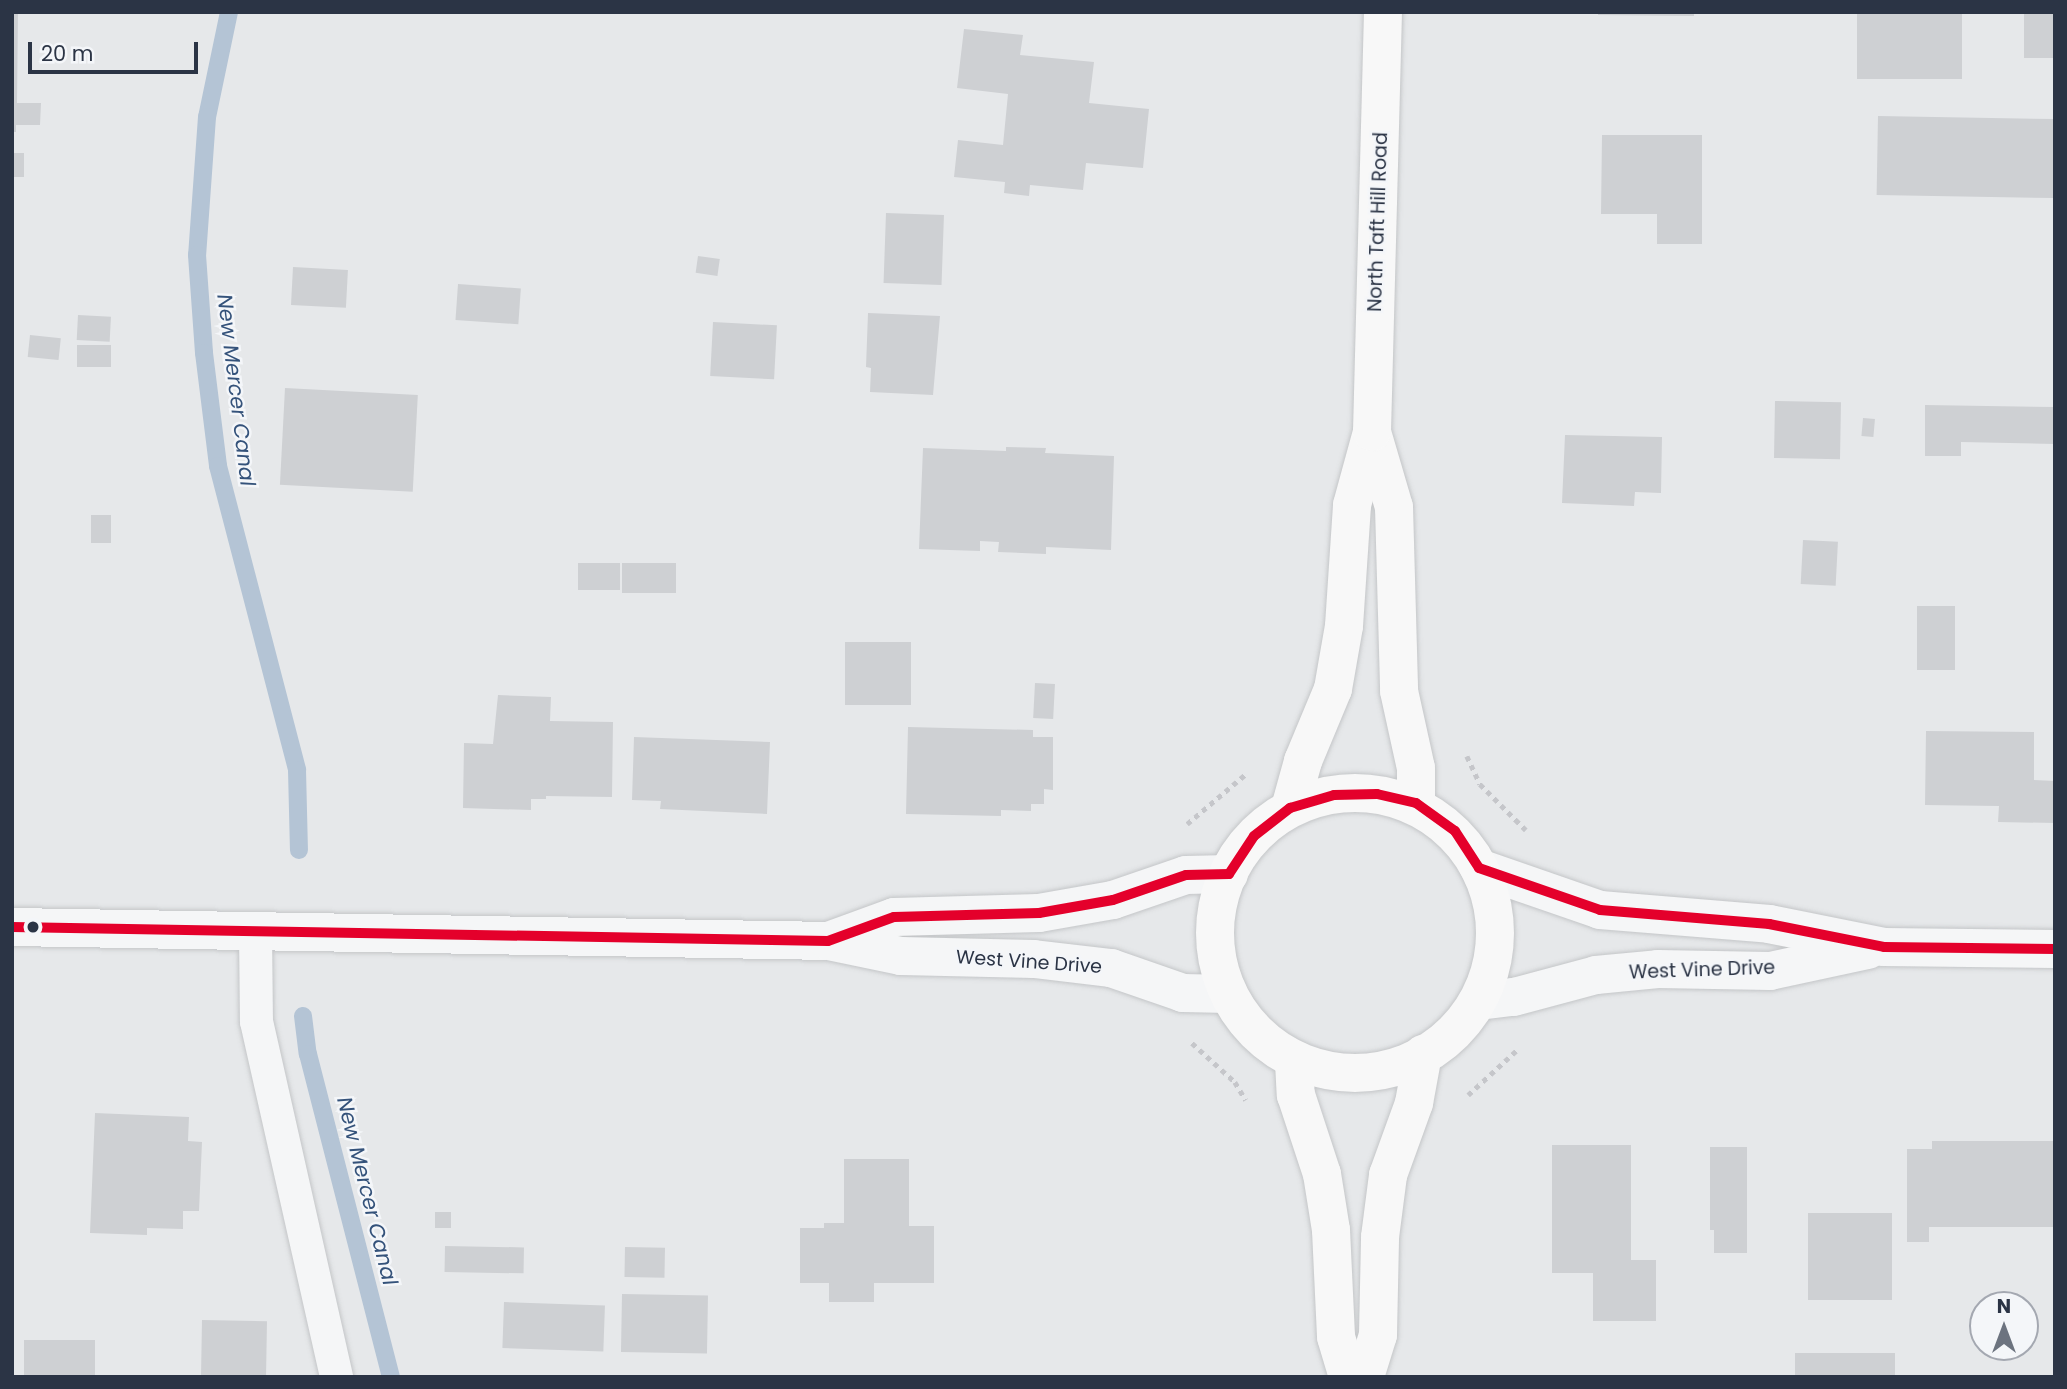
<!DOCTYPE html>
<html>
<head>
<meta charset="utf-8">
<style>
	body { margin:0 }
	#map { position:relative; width:2067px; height:1389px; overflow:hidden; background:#e6e8ea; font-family:Poppins,sans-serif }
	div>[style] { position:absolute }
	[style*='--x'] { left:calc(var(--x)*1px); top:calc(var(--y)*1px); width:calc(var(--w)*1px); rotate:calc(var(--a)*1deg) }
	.stream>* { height:18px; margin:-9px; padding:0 9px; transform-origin:9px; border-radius:9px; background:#b4c4d5 }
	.building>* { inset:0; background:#ced0d3; transform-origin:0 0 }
	.path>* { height:4.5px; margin-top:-2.25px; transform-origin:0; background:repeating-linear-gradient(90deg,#c5c6ca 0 5px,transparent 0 10px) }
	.roads { filter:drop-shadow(0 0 2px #c4c6c8) drop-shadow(0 0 2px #c4c6c8) }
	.service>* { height:33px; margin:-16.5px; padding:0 16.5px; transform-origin:16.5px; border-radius:16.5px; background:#f5f6f7 }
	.tertiary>* { height:38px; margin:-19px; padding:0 19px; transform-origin:19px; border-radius:19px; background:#f5f6f7 }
	.secondary>* { height:38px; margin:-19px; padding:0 19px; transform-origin:19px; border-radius:19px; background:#f8f8f8 }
	.secondary>.ring { margin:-19px; padding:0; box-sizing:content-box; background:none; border:38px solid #f8f8f8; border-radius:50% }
	.bus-1>* { height:10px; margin:-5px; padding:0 5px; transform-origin:5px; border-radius:5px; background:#e4002b }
	.dots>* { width:19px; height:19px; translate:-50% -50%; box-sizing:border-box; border:4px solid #f4f6f9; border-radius:50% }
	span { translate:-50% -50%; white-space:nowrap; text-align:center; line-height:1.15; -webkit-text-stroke:5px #f4f6f9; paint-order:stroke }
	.street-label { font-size:19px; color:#2b3445 }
	.water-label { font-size:21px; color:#34527a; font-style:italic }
	.frame { position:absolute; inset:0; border:14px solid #2b3445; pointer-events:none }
	.north { position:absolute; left:1969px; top:1291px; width:70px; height:70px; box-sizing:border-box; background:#f4f6f9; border:2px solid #a4a8b1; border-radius:50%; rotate:0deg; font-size:19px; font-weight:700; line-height:28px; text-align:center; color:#2b3445 }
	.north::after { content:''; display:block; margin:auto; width:24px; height:32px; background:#6c737f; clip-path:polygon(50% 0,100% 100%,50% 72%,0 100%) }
	.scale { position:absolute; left:28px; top:42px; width:170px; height:32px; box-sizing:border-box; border:4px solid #2b3445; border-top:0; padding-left:9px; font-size:21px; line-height:24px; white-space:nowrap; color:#2b3445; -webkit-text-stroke:5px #f4f6f9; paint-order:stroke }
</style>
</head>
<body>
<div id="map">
	<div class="stream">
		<div style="--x:229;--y:12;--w:107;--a:101.8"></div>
		<div style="--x:207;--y:117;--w:138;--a:94.1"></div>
		<div style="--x:197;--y:255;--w:98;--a:85.9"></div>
		<div style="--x:204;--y:353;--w:114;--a:82.9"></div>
		<div style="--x:218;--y:466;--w:314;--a:75.4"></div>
		<div style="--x:297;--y:770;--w:80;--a:88.6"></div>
		<div style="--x:303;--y:1016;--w:38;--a:83"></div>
		<div style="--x:308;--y:1054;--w:333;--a:75.6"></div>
	</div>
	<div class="building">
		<div style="clip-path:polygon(12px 12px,18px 12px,17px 103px,41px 103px,40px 125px,16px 125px,16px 132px,12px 132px)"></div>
		<div style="clip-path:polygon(1598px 12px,1694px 12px,1694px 16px,1598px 15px)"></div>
		<div style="left:1857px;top:12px;width:105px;height:67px"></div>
		<div style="left:2024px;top:12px;width:31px;height:46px"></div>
		<div style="clip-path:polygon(964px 29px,1023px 35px,1020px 55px,1094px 62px,1089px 103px,1149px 109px,1143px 168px,1086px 163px,1083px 190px,1030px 185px,1029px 196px,1004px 193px,1005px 182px,954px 177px,958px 140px,1003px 145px,1008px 94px,957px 88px)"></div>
		<div style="left:1878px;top:116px;width:177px;height:79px;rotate:1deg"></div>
		<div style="clip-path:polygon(1602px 135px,1702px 135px,1702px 244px,1657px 244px,1657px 214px,1601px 214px)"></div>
		<div style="left:12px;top:153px;width:12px;height:24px"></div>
		<div style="left:886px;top:213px;width:58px;height:70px;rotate:2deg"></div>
		<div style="left:698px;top:256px;width:22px;height:17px;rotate:8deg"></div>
		<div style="left:293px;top:267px;width:55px;height:38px;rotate:3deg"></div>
		<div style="left:458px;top:284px;width:63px;height:36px;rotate:4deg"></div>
		<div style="clip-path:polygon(868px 313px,940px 316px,933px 395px,870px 392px,871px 368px,866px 367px)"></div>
		<div style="left:78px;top:315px;width:33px;height:25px;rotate:3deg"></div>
		<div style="left:713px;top:322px;width:64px;height:54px;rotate:3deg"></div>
		<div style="left:30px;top:335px;width:31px;height:22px;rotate:6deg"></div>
		<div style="left:77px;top:345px;width:34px;height:22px"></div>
		<div style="left:285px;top:388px;width:133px;height:97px;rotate:3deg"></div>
		<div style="left:1775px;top:401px;width:66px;height:57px;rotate:1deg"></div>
		<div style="clip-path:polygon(1925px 405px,2055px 407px,2055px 444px,1961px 442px,1961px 456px,1925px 456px)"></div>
		<div style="left:1863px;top:418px;width:12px;height:18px;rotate:5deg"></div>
		<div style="clip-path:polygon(1565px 435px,1662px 437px,1661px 493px,1635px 492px,1634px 506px,1562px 503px)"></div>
		<div style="clip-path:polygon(1006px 447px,1046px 448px,1045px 453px,1114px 456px,1111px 550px,1046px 547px,1046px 554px,998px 552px,999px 542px,980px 541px,980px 551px,919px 549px,923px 448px,1006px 451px)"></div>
		<div style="left:91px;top:515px;width:20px;height:28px"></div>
		<div style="left:1803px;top:540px;width:35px;height:44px;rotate:3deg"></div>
		<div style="left:578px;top:563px;width:42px;height:27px"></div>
		<div style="left:622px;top:563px;width:54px;height:30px"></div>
		<div style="left:1917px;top:606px;width:38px;height:64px"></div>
		<div style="left:845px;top:642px;width:66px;height:63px"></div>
		<div style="left:1035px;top:683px;width:20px;height:35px;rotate:3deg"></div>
		<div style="clip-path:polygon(498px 695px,551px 697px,550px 721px,613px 722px,612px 797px,546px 796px,546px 799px,531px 799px,531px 810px,463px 808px,464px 743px,493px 744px)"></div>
		<div style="clip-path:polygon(908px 727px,1033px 730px,1033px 737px,1053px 737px,1053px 790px,1044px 789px,1044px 804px,1031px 804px,1031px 811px,1001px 810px,1001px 816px,906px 814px)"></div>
		<div style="clip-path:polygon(1926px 731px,2034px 732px,2034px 780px,2055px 781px,2055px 823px,1998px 822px,1999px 806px,1925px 805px)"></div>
		<div style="clip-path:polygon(634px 737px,770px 742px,767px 814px,660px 809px,661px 801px,632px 800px)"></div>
		<div style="clip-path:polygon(95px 1113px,189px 1117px,188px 1141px,202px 1142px,199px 1211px,183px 1211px,183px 1229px,147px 1228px,147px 1235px,90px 1233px)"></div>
		<div style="clip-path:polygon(1932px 1141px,2055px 1141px,2055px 1227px,1929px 1227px,1929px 1242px,1907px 1242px,1907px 1149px,1932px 1149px)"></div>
		<div style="clip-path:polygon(1552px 1145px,1631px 1145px,1631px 1260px,1656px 1260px,1656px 1321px,1593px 1321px,1593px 1273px,1552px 1273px)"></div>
		<div style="clip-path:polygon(1710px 1147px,1747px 1147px,1747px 1253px,1714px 1253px,1714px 1230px,1710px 1230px)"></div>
		<div style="clip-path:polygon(844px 1159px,909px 1159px,909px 1226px,934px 1226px,934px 1283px,874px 1283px,874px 1302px,829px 1302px,829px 1283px,800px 1283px,800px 1228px,824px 1228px,824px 1223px,844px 1223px)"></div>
		<div style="left:435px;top:1212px;width:16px;height:16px"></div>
		<div style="left:1808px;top:1213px;width:84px;height:87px"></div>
		<div style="left:445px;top:1246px;width:79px;height:26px;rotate:1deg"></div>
		<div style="left:625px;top:1247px;width:40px;height:30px;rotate:1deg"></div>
		<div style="left:622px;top:1294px;width:86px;height:58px;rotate:1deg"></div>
		<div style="left:504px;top:1302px;width:101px;height:46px;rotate:2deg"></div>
		<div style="left:202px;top:1320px;width:65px;height:57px;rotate:1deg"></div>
		<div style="left:24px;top:1340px;width:71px;height:37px"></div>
		<div style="left:1795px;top:1353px;width:100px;height:24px"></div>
	</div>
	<div class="path">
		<div style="--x:1467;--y:756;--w:31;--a:65"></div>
		<div style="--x:1480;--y:784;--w:65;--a:45"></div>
		<div style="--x:1187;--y:824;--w:79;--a:-40.4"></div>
		<div style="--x:1192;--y:1043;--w:58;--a:42.2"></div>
		<div style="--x:1235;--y:1082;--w:21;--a:59"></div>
		<div style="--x:1468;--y:1095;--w:68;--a:-42.6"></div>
	</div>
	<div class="roads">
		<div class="service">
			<div style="--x:255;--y:930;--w:91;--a:89.4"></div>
			<div style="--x:256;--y:1021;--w:365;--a:77.3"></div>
		</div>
		<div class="tertiary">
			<div style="--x:1479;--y:868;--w:128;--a:19.1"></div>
			<div style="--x:1600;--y:910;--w:170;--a:4.7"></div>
			<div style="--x:1769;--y:924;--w:117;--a:11.3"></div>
			<div style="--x:1884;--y:947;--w:171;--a:0.7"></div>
			<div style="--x:12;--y:927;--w:816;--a:0.98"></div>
			<div style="--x:828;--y:941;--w:75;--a:11.6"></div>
			<div style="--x:901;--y:956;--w:133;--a:1.3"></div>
			<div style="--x:1034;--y:959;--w:78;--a:6.7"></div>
			<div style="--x:1111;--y:968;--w:76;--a:19.1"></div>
			<div style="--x:1183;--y:993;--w:45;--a:1.3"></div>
			<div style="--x:828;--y:941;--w:70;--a:-20"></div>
			<div style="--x:894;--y:917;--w:145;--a:-1.6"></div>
			<div style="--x:1039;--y:913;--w:75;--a:-10"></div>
			<div style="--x:1113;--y:900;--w:77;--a:-18.9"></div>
			<div style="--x:1186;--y:875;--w:43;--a:-1.3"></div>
			<div style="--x:1479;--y:1001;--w:35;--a:-7"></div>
			<div style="--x:1514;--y:997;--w:85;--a:-15"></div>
			<div style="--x:1596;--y:975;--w:62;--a:-5.5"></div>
			<div style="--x:1658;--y:969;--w:112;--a:1"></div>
			<div style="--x:1770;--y:971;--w:100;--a:-12.1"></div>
		</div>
		<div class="secondary">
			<div style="--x:1372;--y:432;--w:78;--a:73.7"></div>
			<div style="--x:1394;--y:507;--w:184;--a:88.4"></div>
			<div style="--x:1399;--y:691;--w:79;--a:77.6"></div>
			<div style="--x:1416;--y:768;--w:35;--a:90"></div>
			<div class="ring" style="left:1215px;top:793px;width:242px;height:242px"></div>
			<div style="--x:1290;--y:808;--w:49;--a:-74.5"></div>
			<div style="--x:1303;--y:761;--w:78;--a:-67.4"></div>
			<div style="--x:1333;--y:689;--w:64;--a:-80.1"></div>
			<div style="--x:1344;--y:626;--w:121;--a:-86.2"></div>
			<div style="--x:1352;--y:505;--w:76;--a:-74.7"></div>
			<div style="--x:1372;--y:432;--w:420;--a:-88.5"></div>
			<div style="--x:1294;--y:1062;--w:33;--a:87"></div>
			<div style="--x:1296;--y:1095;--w:83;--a:71.8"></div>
			<div style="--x:1322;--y:1174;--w:57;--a:80.9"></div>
			<div style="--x:1331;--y:1230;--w:107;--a:87.3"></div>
			<div style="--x:1336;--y:1337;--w:42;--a:73.3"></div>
			<div style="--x:1365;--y:1377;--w:44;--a:-72.8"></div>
			<div style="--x:1378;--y:1335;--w:98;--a:-88.8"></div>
			<div style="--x:1380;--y:1237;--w:63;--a:-82.6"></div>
			<div style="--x:1388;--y:1175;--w:77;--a:-70.1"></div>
			<div style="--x:1414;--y:1103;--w:50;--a:-79.6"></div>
		</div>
	</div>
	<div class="bus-1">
		<div style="--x:12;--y:927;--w:816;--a:0.98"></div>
		<div style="--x:828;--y:941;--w:70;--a:-20"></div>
		<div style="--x:894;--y:917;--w:145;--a:-1.6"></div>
		<div style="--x:1039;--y:913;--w:75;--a:-10"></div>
		<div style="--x:1113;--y:900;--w:77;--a:-18.9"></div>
		<div style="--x:1186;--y:875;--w:43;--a:-1.3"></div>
		<div style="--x:1229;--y:874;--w:45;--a:-56.7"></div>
		<div style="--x:1254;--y:836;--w:46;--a:-37.9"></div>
		<div style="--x:1290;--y:808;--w:46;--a:-16.5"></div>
		<div style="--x:1334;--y:795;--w:43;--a:-1.3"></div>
		<div style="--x:1377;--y:794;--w:40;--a:13"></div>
		<div style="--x:1416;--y:803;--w:48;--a:35.7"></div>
		<div style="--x:1455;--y:831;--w:44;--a:57"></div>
		<div style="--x:1479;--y:868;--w:128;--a:19.1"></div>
		<div style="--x:1600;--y:910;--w:170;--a:4.7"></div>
		<div style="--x:1769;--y:924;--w:117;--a:11.3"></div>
		<div style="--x:1884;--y:947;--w:171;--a:0.7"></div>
	</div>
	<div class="dots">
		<div style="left:33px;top:927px;background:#2b3445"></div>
	</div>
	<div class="street-label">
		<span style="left:1378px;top:222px;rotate:-88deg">North Taft Hill Road</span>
		<span style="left:1029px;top:962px;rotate:4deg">West Vine Drive</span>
		<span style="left:1702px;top:970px;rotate:-2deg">West Vine Drive</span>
	</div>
	<div class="water-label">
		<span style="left:236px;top:390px;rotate:83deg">New Mercer Canal</span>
		<span style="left:367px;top:1191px;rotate:76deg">New Mercer Canal</span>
	</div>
	<div class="frame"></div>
	<div class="north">N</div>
	<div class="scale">20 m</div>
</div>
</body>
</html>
